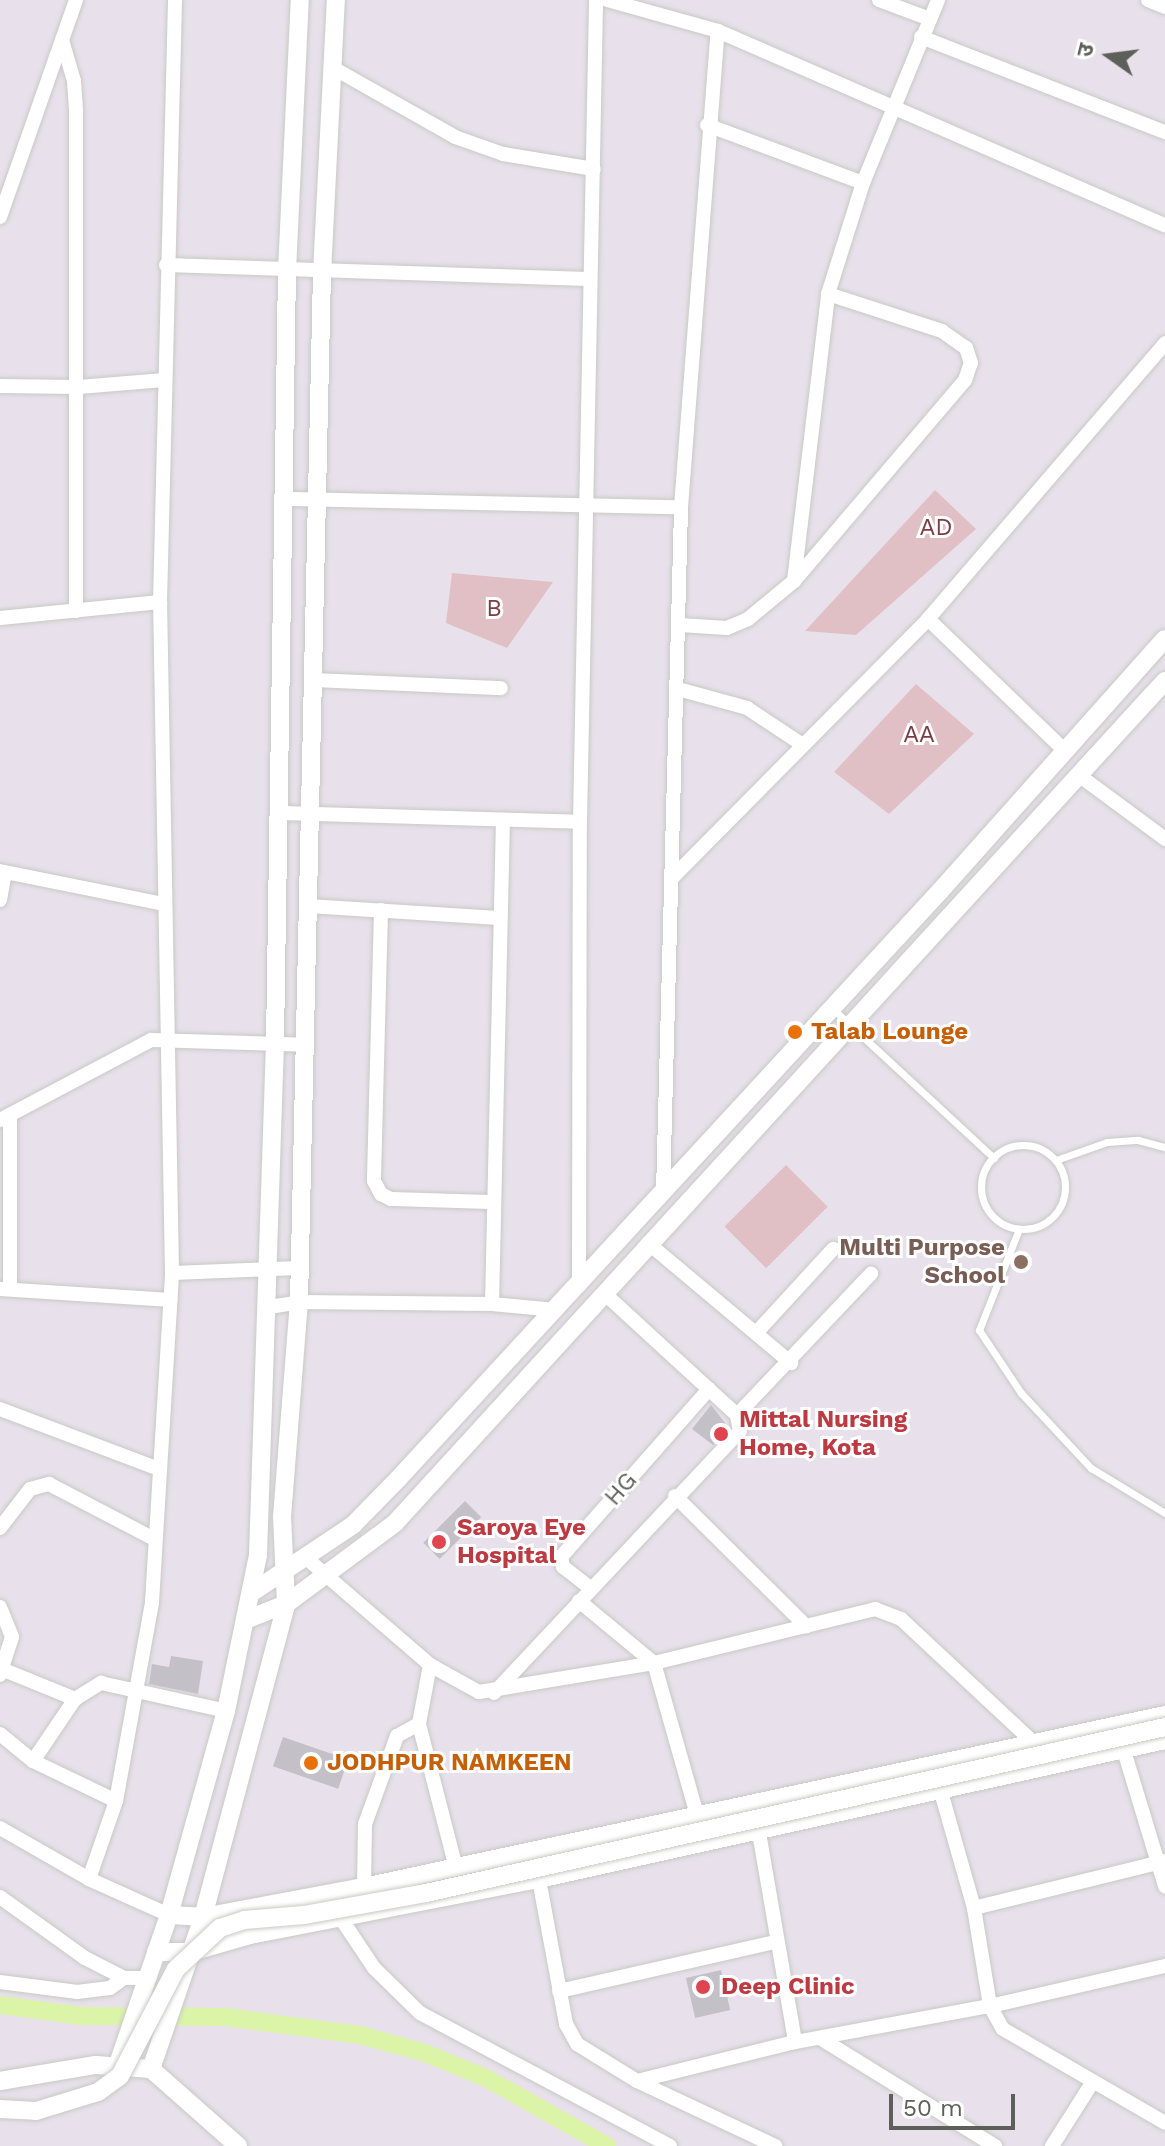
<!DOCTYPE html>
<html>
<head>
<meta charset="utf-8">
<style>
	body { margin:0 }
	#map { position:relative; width:1165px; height:2146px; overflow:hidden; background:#e8e1eb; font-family:"Work Sans","Noto Sans Devanagari",sans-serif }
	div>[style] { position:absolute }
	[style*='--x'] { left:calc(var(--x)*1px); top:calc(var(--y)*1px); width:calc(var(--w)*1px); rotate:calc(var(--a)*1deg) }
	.green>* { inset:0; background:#e0c0c4; transform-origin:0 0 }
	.canal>* { height:18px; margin:-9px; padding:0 9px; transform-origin:9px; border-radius:9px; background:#dcf4a8 }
	.building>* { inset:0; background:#c4c0c8; transform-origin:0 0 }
	.roads { filter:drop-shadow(0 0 2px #c7cac5) drop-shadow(0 0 2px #c7cac5) }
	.service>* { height:7px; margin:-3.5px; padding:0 3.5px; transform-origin:3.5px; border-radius:3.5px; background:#fff }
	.service>.ring { margin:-3.5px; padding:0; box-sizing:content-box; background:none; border:7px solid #fff; border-radius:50% }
	.minor>* { height:14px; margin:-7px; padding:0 7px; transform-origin:7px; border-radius:7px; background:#fff }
	.tertiary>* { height:18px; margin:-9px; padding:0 9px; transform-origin:9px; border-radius:9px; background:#fff }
	.bridges { filter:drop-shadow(0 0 2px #c7cac5) drop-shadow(0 0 2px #c7cac5) }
	.tertiary-bridge>* { height:18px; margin:-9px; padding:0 9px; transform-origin:9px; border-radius:9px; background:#fff }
	.dots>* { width:22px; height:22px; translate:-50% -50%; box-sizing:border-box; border:4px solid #fff; border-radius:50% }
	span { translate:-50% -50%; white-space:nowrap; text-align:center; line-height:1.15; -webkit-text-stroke:6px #fff; paint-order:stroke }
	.park-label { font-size:24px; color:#7c3d42 }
	.food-label { font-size:24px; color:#c56008; font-weight:700 }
	.left { translate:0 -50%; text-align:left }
	.education-label { font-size:24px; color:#785e54; font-weight:700 }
	.right { translate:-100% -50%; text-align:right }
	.health-label { font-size:24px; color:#be3a42; font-weight:700 }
	.street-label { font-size:24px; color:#5d605a }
	.north { position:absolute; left:1069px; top:16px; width:80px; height:80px; -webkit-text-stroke:6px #fff; paint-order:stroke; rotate:284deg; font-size:22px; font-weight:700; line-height:32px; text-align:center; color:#5d605a }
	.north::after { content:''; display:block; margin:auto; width:28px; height:36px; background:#5d605a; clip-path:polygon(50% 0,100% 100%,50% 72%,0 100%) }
	.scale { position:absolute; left:889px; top:2094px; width:126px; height:36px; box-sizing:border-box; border:4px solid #5d605a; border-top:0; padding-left:10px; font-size:24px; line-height:28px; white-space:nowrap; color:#5d605a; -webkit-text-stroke:6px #fff; paint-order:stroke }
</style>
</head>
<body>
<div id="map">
	<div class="green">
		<div style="clip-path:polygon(935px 490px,976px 529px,856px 635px,805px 631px)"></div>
		<div style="clip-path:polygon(452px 573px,553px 582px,507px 648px,446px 623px)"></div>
		<div style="clip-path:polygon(916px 684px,974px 734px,889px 814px,834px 772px)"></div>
		<div style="left:786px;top:1165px;width:59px;height:87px;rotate:45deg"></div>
	</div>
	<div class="canal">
		<div style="--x:0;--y:2005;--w:82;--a:7.7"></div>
		<div style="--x:81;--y:2016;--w:144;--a:0.4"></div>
		<div style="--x:225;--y:2017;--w:136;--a:7.6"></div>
		<div style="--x:360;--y:2035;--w:67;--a:15.5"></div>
		<div style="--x:425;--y:2053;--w:66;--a:22.3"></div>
		<div style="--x:486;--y:2078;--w:139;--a:29.3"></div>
	</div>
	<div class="building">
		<div style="clip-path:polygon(711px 1405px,729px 1428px,713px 1445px,692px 1429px)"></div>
		<div style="left:465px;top:1501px;width:23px;height:59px;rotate:45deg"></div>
		<div style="clip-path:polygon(171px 1656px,203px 1661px,198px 1694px,149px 1684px,152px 1664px,169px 1667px)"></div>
		<div style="left:283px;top:1737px;width:69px;height:31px;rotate:19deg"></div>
		<div style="left:721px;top:1970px;width:41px;height:36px;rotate:77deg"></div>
	</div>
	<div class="roads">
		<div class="service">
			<div style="--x:834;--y:1010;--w:218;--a:42.8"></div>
			<div class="ring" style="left:981px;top:1145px;width:77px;height:77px"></div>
			<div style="--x:1056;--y:1160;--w:54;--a:-19.4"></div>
			<div style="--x:1107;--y:1142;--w:31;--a:-4"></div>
			<div style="--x:1138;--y:1140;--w:28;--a:15"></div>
			<div style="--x:1019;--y:1229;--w:109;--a:111.6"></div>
			<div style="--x:979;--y:1330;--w:76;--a:56.3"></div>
			<div style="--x:1021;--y:1393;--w:103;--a:47"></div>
			<div style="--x:1091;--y:1468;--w:87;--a:31.3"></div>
		</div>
		<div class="minor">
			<div style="--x:607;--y:0;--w:115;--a:15.6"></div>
			<div style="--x:718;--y:31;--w:487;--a:23.5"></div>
			<div style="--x:879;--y:0;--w:54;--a:20.4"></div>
			<div style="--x:1148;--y:0;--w:18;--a:22"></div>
			<div style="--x:921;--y:37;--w:262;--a:21.3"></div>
			<div style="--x:62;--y:40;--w:43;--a:73.7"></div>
			<div style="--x:74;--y:81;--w:30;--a:86"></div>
			<div style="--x:76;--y:111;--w:500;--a:90"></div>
			<div style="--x:335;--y:69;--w:138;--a:29.5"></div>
			<div style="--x:455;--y:137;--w:51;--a:19.5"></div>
			<div style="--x:503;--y:154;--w:92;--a:9.4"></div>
			<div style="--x:707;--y:125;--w:166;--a:20.4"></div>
			<div style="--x:0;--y:217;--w:230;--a:-70.7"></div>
			<div style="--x:166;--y:265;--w:422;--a:1.9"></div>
			<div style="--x:0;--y:386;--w:79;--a:0.7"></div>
			<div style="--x:79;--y:387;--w:85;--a:-4.7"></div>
			<div style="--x:287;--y:499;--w:394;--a:1.2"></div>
			<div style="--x:794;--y:581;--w:289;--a:-83.2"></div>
			<div style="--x:828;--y:294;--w:116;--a:-72.5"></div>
			<div style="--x:863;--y:183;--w:198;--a:-67.7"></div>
			<div style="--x:0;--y:618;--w:161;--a:-5.7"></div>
			<div style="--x:928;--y:619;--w:190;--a:43.9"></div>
			<div style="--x:680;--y:625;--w:47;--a:3.7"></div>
			<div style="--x:727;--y:628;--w:23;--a:-23"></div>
			<div style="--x:748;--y:619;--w:60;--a:-39.6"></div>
			<div style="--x:794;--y:581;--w:264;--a:-49.6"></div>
			<div style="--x:965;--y:380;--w:18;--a:-71"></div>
			<div style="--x:971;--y:363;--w:16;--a:-108"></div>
			<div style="--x:966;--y:348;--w:29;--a:-145"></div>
			<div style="--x:942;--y:331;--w:120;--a:-162"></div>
			<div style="--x:315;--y:680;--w:186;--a:2.5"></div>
			<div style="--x:678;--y:689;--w:72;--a:15.4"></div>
			<div style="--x:747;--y:708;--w:67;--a:33.5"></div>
			<div style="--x:1080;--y:776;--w:106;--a:36.5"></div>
			<div style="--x:280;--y:813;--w:300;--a:1.7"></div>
			<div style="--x:0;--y:871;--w:167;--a:11.4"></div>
			<div style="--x:671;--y:879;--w:366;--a:-45.3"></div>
			<div style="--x:928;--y:619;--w:364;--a:-49.3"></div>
			<div style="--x:0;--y:900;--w:28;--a:-80"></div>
			<div style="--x:307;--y:906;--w:193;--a:3.6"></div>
			<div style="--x:381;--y:910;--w:271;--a:91.5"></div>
			<div style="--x:374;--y:1181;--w:15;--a:62"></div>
			<div style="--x:381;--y:1194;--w:11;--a:27"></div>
			<div style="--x:391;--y:1199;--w:100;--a:1.7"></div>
			<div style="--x:10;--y:1118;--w:170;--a:90"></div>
			<div style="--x:0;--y:1120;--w:171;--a:-27.9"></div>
			<div style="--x:151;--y:1040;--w:155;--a:1.8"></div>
			<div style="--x:663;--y:1192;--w:685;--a:-88.49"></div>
			<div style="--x:681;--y:507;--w:477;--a:-85.6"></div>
			<div style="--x:648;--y:1243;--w:187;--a:40"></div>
			<div style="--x:172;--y:1273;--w:126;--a:-2.3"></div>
			<div style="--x:579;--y:1286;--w:464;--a:-89.9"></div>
			<div style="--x:580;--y:822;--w:822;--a:-88.88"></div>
			<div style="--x:0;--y:1289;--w:171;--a:3.7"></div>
			<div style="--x:492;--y:1304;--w:484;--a:-88.7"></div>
			<div style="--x:269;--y:1307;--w:30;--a:-9"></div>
			<div style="--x:299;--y:1302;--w:193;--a:0.6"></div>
			<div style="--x:492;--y:1304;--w:64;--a:5.4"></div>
			<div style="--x:757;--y:1332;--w:113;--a:-47.5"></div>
			<div style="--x:0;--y:1409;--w:167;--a:20.7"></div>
			<div style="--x:737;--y:1415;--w:195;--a:-46.5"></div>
			<div style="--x:675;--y:1496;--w:185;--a:44.8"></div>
			<div style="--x:0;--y:1528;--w:49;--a:-52.4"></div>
			<div style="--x:30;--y:1489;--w:20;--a:-15"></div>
			<div style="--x:49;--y:1484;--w:119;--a:27.6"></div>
			<div style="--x:305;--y:1557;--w:165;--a:40.8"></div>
			<div style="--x:430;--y:1665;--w:56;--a:28.9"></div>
			<div style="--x:479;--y:1692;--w:177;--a:-9.4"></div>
			<div style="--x:654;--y:1663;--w:228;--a:-13.7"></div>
			<div style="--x:875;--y:1609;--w:28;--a:21"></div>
			<div style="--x:901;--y:1619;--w:179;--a:43"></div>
			<div style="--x:589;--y:1587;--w:33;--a:-142"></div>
			<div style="--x:563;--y:1567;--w:10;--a:-101"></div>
			<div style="--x:561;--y:1557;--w:224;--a:-48.6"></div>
			<div style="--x:579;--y:1601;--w:97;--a:39.6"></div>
			<div style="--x:654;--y:1663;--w:165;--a:74.2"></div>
			<div style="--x:0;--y:1607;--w:32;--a:68"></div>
			<div style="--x:12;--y:1637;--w:40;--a:108"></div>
			<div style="--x:430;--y:1665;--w:60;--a:100.6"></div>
			<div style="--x:419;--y:1724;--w:149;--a:75.6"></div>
			<div style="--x:4;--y:1670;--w:77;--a:22.2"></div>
			<div style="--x:494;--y:1693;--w:359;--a:-46.8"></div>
			<div style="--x:740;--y:1431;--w:16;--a:-101"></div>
			<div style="--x:737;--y:1415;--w:180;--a:-137.5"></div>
			<div style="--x:0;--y:1734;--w:43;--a:39.3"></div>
			<div style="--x:33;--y:1761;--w:92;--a:25.7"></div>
			<div style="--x:1121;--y:1741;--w:152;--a:73.1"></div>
			<div style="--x:33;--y:1761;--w:75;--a:-55.9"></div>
			<div style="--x:75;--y:1699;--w:31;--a:-32"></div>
			<div style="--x:101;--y:1683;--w:128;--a:12.6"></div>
			<div style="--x:941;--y:1792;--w:121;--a:74.1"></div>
			<div style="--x:974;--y:1908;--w:99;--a:80.7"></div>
			<div style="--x:990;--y:2006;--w:26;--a:61"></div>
			<div style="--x:1003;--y:2029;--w:187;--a:30.1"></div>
			<div style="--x:757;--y:1821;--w:224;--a:80.2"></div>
			<div style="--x:0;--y:1828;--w:103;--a:29.8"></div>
			<div style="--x:89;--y:1879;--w:88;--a:24.2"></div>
			<div style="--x:537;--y:1869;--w:158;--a:79.4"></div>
			<div style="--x:566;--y:2024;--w:23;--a:61"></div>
			<div style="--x:577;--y:2044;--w:70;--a:31.7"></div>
			<div style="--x:637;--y:2081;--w:153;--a:25.2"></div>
			<div style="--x:89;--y:1879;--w:83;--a:-70.9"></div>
			<div style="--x:116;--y:1801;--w:202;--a:-79.7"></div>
			<div style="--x:152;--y:1602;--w:330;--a:-86.5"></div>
			<div style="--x:172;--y:1273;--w:671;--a:-91.02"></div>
			<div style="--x:160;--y:602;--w:602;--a:-88.57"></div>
			<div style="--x:364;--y:1887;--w:63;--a:-89.1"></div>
			<div style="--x:365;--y:1824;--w:94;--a:-70"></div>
			<div style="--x:397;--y:1736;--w:25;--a:-29"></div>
			<div style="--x:0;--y:1897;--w:105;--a:35.7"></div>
			<div style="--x:85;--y:1958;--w:44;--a:27.1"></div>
			<div style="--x:124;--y:1978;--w:23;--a:0"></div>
			<div style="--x:974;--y:1908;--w:197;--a:-13.8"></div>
			<div style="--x:336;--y:1911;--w:69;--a:56.3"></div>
			<div style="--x:374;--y:1968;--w:64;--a:44.4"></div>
			<div style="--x:420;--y:2013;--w:283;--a:28"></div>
			<div style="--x:0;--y:1982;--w:78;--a:7.4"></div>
			<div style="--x:77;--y:1992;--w:33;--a:-7"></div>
			<div style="--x:110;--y:1988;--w:17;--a:-36"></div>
			<div style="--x:559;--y:1991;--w:221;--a:-12.8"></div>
			<div style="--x:820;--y:2038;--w:206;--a:31.7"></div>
			<div style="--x:637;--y:2081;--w:163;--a:-13.9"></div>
			<div style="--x:795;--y:2042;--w:198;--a:-10.5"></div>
			<div style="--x:990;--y:2006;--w:180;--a:-12.9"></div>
			<div style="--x:1052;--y:2146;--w:75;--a:-57.6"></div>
		</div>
		<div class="tertiary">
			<div style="--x:254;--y:1591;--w:119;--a:-33.7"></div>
			<div style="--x:353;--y:1525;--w:64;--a:-45.6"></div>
			<div style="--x:398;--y:1479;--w:801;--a:-47.33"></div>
			<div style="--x:941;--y:890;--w:336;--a:-48.3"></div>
			<div style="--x:248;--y:1619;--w:41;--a:-21.5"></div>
			<div style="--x:286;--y:1604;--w:136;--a:-36.6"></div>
			<div style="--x:395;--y:1523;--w:1141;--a:-47.56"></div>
			<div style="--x:169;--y:1915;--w:34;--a:3"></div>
			<div style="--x:203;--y:1917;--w:164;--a:-10.6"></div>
			<div style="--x:364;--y:1887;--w:819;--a:-12.12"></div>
			<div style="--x:156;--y:1952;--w:35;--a:0"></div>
			<div style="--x:191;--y:1952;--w:61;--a:-16.1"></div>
			<div style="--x:250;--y:1935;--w:294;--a:-11"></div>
			<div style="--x:539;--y:1879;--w:641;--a:-12.52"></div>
			<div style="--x:118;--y:2064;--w:157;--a:-71.1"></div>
			<div style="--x:169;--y:1915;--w:212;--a:-74.4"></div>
			<div style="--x:226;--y:1711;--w:159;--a:-78.4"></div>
			<div style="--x:258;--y:1555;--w:513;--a:-88.1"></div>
			<div style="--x:275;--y:1042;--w:771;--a:-89.11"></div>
			<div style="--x:287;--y:271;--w:271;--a:-87.3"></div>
			<div style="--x:151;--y:2069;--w:161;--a:-71.1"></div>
			<div style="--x:203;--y:1917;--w:324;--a:-75.1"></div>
			<div style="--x:286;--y:1604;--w:87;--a:-92.6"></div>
			<div style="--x:282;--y:1517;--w:216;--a:-85.5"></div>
			<div style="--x:299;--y:1302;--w:1029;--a:-88.72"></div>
			<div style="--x:322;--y:273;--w:273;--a:-87.1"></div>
			<div style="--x:0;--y:2081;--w:97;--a:-9.5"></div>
			<div style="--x:96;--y:2065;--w:55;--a:4.2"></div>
			<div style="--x:151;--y:2069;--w:116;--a:41.5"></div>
		</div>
	</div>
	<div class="bridges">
		<div class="tertiary-bridge">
			<div style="--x:0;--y:2109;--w:36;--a:3"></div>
			<div style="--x:36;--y:2111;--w:65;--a:-17"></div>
			<div style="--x:98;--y:2092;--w:27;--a:-36"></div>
			<div style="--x:120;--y:2076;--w:121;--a:-62.4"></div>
			<div style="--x:176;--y:1969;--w:60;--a:-43"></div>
			<div style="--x:220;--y:1928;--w:25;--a:-18"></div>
			<div style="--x:244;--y:1920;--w:60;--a:-4.8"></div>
			<div style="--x:304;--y:1915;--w:124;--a:-10.2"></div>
			<div style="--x:426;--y:1893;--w:757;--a:-12.66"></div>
		</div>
	</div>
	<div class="dots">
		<div style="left:795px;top:1032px;background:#e8710a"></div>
		<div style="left:1021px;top:1262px;background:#8d6e63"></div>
		<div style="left:721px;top:1434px;background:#e0444e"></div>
		<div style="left:439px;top:1542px;background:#e0444e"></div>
		<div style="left:311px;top:1763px;background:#e8710a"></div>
		<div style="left:703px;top:1987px;background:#e0444e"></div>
	</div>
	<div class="park-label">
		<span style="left:936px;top:528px">AD</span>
		<span style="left:494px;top:609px">B</span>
		<span style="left:919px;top:735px">AA</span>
	</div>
	<div class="food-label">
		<span class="left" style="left:811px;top:1032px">Talab Lounge</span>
		<span class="left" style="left:327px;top:1763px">JODHPUR NAMKEEN</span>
	</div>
	<div class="education-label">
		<span class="right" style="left:1005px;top:1262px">Multi Purpose<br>School</span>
	</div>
	<div class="health-label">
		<span class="left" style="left:739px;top:1434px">Mittal Nursing<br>Home, Kota</span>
		<span class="left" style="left:457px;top:1542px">Saroya Eye<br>Hospital</span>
		<span class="left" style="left:721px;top:1987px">Deep Clinic</span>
	</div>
	<div class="street-label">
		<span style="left:621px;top:1489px;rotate:-49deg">HG</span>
	</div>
	<div class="north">उ</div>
	<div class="scale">50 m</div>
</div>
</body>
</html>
